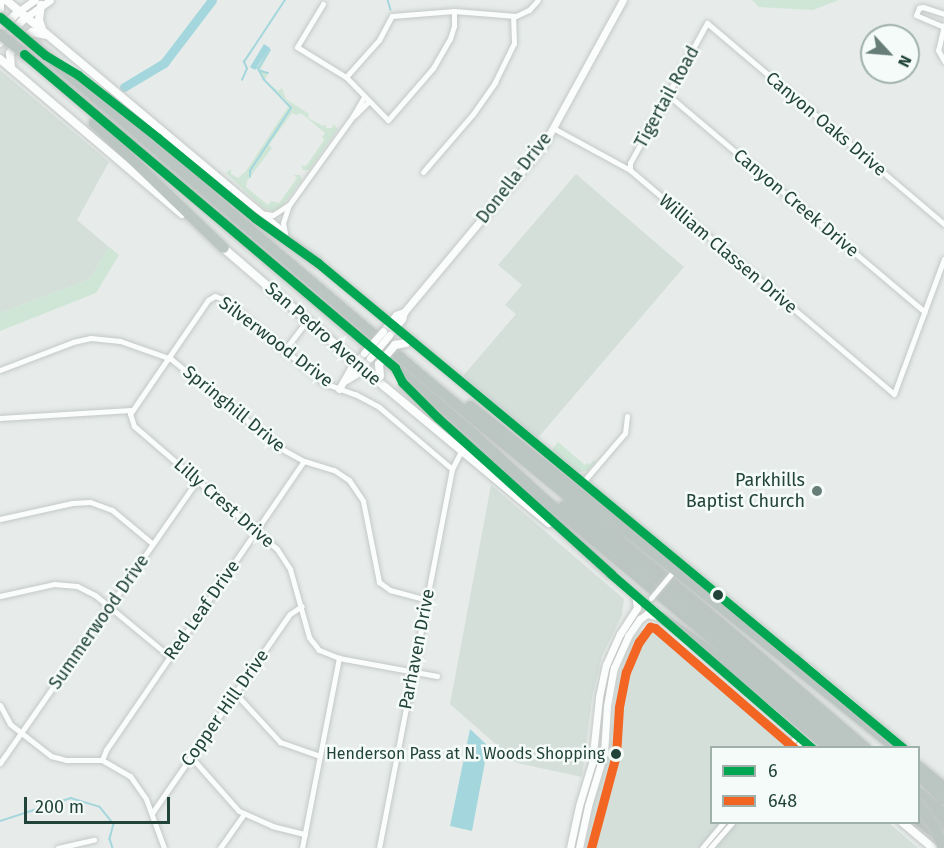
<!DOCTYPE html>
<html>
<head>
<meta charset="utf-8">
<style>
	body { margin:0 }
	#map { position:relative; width:944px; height:848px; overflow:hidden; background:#e7ecea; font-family:"Fira Sans",sans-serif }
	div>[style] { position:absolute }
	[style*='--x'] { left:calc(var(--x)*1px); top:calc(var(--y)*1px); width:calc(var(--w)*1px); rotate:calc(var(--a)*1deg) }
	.built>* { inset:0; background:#d4dfda }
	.green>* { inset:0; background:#cfe6d6 }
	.water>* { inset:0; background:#a4d6dd }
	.stream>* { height:1.5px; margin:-0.75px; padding:0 0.75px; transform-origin:0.75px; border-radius:0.75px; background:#a4d6dd }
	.river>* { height:9px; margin:-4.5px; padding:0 4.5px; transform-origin:4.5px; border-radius:4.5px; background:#a4d6dd }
	.roads { filter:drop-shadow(0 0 2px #c4c9c7) drop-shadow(0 0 2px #c4c9c7) }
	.minor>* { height:5px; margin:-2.5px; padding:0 2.5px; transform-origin:2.5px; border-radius:2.5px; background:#fbfcfc }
	.tertiary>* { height:7px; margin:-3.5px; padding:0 3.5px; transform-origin:3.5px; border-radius:3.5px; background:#fbfcfc }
	.secondary>* { height:8px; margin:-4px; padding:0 4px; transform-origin:4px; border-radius:4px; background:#fbfcfc }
	.motorway>* { height:10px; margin:-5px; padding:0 5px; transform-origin:5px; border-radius:5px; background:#bbc5c2 }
	.bridges { filter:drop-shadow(0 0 2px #c4c9c7) drop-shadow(0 0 2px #c4c9c7) }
	.minor-bridge>* { height:5px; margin:-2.5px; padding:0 2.5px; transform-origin:2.5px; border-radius:2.5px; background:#fbfcfc }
	.tertiary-bridge>* { height:7px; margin:-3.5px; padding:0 3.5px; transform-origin:3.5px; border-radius:3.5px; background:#fbfcfc }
	.secondary-bridge>* { height:8px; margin:-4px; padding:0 4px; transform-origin:4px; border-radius:4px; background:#fbfcfc }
	.motorway-bridge>* { height:10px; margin:-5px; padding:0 5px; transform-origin:5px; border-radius:5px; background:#bbc5c2 }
	.bus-1>* { height:9px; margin:-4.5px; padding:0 4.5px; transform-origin:4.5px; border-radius:4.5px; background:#00a651 }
	.bus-2>* { height:9px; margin:-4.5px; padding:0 4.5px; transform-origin:4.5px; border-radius:4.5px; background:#f26522 }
	.dots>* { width:16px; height:16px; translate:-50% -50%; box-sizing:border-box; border:3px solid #f5fbf8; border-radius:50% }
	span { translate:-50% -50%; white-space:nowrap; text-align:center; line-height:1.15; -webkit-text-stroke:5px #f5fbf8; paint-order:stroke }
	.bus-label { font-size:16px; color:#214339 }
	.right { translate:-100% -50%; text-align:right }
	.street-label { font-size:18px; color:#214339 }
	.poi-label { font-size:18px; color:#214339 }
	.legend { position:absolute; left:710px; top:746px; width:210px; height:78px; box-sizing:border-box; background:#f5fbf8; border:2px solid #a0b1ac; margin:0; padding:8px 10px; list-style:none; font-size:18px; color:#214339 }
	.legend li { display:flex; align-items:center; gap:12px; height:30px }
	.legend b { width:30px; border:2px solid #a0b1ac }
	.north { position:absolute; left:860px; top:24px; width:60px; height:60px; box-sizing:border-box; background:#f5fbf8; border:2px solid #a0b1ac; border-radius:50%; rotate:116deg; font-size:16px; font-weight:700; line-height:24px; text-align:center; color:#214339 }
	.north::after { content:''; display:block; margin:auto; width:21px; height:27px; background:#667e77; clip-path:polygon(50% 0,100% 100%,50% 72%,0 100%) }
	.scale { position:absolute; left:24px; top:797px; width:146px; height:27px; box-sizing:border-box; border:3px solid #214339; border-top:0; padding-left:8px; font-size:18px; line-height:21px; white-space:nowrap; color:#214339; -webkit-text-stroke:4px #f5fbf8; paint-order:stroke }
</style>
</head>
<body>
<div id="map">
	<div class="built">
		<div style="clip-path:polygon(0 70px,109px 162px,77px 220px,109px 247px,90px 279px,0 313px)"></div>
		<div style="clip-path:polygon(576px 174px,684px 267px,537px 439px,463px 376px,516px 314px,505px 305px,522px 285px,498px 265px)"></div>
		<div style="clip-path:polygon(491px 485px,624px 599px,622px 615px,602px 656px,592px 698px,582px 777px,517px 763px,450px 704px)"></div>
		<div style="clip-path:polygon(658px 626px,801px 747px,712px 748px,712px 822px,889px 823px,918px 848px,585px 848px,594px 800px,609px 750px,617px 678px,629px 644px,639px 631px)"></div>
	</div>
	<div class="green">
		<div style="clip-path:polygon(752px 0,839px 0,813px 10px,759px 7px)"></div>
		<div style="clip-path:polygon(270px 51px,261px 69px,268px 74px,265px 80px,278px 91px,282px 88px,286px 99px,309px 114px,308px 118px,323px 126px,326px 124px,326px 128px,332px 128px,333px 124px,338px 129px,309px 170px,303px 170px,301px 165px,306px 166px,324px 140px,322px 137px,325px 133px,301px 113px,297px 115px,292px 113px,269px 145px,272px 148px,247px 181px,246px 187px,268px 205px,271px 201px,279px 203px,297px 178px,294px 175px,300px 175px,302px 180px,281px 208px,274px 211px,263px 208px,226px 173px,231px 169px,231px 174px,238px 178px,246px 171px,288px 107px,282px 99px,290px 104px,264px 80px,259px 69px)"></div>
		<div style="clip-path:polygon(109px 247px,119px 255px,96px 293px,0 331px,0 313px,90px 279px)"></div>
		<div style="clip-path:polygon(558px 442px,585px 465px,587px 463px,590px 464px,594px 460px,595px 463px,588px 471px,579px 472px,553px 452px,553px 448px)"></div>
	</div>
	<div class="water">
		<div style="clip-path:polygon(264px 44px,270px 48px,255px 70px,250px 67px)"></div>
		<div style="clip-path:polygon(470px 729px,488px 746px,472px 831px,450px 826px)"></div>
	</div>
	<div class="stream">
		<div style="--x:388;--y:0;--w:10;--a:73"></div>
		<div style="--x:261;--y:71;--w:7;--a:16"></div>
		<div style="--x:242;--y:80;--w:12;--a:-66"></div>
		<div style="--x:247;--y:69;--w:8;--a:-113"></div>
		<div style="--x:244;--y:62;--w:74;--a:-56.5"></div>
		<div style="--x:250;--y:177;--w:6;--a:-90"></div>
		<div style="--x:250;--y:171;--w:75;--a:-56.9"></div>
		<div style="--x:291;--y:108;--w:39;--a:-134"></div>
		<div style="--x:264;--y:80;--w:13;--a:-119"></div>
		<div style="--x:258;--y:69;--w:22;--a:-58"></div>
		<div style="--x:0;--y:821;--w:75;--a:-17.9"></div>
		<div style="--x:71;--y:798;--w:30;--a:17"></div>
		<div style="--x:100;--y:807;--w:22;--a:51"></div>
		<div style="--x:114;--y:824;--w:16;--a:105"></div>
		<div style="--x:110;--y:839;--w:9;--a:72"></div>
	</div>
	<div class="river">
		<div style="--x:124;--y:87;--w:47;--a:-31"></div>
		<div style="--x:164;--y:63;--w:79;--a:-52.7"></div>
	</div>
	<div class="roads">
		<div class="minor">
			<div style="--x:323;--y:4;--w:50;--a:121.2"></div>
			<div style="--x:297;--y:47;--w:57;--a:31.5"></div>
			<div style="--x:346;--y:77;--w:60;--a:45.7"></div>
			<div style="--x:388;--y:120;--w:69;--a:-49.1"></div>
			<div style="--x:433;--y:68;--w:34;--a:-60"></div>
			<div style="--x:450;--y:39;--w:14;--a:-73"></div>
			<div style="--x:454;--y:26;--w:15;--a:-90"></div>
			<div style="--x:944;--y:25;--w:26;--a:103"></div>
			<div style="--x:938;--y:50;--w:13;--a:61"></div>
			<div style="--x:944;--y:27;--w:30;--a:-157"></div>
			<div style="--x:916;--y:15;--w:8;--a:-67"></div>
			<div style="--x:919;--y:8;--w:4;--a:-14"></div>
			<div style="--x:923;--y:7;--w:22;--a:18"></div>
			<div style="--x:346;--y:77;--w:50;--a:-48.3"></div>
			<div style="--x:379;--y:40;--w:27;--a:-62"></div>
			<div style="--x:392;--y:16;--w:62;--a:-4.6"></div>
			<div style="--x:454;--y:11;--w:62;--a:4.6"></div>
			<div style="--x:516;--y:16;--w:14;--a:-25"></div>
			<div style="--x:529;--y:10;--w:13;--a:-48"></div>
			<div style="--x:668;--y:95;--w:336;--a:40.2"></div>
			<div style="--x:355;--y:115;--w:20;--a:-45"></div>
			<div style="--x:553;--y:128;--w:88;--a:28.6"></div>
			<div style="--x:630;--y:170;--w:346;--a:40.3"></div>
			<div style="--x:894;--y:394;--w:144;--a:-69.7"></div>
			<div style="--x:630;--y:170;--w:7;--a:-90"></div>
			<div style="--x:630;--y:163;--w:160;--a:-61.2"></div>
			<div style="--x:707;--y:23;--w:311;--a:40.3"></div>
			<div style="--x:423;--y:172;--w:77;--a:-49.2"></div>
			<div style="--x:473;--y:114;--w:39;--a:-55"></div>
			<div style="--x:495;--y:82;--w:43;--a:-64"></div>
			<div style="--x:514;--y:43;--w:27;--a:-92"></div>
			<div style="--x:260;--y:213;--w:13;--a:9"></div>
			<div style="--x:273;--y:215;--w:17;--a:-33"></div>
			<div style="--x:285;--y:233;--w:10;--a:-101"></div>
			<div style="--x:283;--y:223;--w:19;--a:-72"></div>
			<div style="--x:289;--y:205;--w:110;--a:-54.3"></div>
			<div style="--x:353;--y:116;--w:22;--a:-60"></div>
			<div style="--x:284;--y:351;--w:40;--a:-53"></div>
			<div style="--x:0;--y:370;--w:78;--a:-21"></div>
			<div style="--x:73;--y:342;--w:18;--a:-13"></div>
			<div style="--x:91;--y:338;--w:29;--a:6"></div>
			<div style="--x:120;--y:341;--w:54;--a:19.4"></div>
			<div style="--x:171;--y:359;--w:143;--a:39"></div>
			<div style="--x:282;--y:449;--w:25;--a:29"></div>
			<div style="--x:304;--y:461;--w:31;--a:17"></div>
			<div style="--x:334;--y:470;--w:18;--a:34"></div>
			<div style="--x:349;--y:480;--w:25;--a:56"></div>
			<div style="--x:363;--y:501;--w:83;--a:78.8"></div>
			<div style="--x:379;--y:582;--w:14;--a:36"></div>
			<div style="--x:390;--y:590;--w:38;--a:15"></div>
			<div style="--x:0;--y:418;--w:131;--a:-3.5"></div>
			<div style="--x:583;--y:482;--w:65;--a:-49.4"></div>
			<div style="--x:625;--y:433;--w:17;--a:-83"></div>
			<div style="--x:0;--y:519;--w:74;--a:-12.5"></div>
			<div style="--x:72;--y:503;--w:18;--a:-3"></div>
			<div style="--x:90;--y:502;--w:23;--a:20"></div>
			<div style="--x:112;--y:510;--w:53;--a:39.7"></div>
			<div style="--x:0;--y:596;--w:55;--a:-12.5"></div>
			<div style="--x:54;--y:584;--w:23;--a:5"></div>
			<div style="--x:77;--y:586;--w:20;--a:27"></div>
			<div style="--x:95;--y:595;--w:96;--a:39.5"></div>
			<div style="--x:437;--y:676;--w:100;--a:-169.6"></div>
			<div style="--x:339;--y:658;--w:22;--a:-158"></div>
			<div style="--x:319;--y:650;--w:16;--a:-128"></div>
			<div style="--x:309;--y:637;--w:71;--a:-105.6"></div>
			<div style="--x:290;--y:569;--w:24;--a:-123"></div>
			<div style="--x:277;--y:549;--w:189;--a:-139.3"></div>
			<div style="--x:134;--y:426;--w:13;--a:-108"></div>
			<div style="--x:130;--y:414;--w:138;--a:-55.6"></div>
			<div style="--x:208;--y:300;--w:8;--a:-30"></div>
			<div style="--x:215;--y:296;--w:11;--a:22"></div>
			<div style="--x:225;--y:300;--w:129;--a:40"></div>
			<div style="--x:324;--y:383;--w:33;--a:20"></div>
			<div style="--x:355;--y:394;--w:27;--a:28"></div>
			<div style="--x:379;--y:407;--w:96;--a:40.3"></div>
			<div style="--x:235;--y:693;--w:67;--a:47.4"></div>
			<div style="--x:280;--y:742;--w:42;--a:19.3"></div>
			<div style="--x:0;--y:705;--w:21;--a:62"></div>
			<div style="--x:10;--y:724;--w:52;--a:38"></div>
			<div style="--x:51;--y:756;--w:16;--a:15"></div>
			<div style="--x:66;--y:760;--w:36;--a:0"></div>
			<div style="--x:102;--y:760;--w:32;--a:30"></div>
			<div style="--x:130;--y:776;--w:28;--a:55"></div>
			<div style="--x:146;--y:799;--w:52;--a:69.8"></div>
			<div style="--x:787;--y:748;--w:17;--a:-50"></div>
			<div style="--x:796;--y:748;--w:11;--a:-52"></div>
			<div style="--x:191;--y:757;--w:72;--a:48.4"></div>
			<div style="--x:239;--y:811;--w:36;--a:24"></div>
			<div style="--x:272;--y:826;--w:34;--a:14"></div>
			<div style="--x:102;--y:760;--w:11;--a:-68"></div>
			<div style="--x:106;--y:750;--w:350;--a:-55.6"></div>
			<div style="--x:0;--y:763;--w:344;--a:-55.1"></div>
			<div style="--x:152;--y:813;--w:242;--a:-55.3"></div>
			<div style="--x:290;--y:614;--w:14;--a:-34"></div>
			<div style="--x:58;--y:848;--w:37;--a:-13"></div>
			<div style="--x:220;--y:848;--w:42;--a:-54.8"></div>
			<div style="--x:302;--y:848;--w:194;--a:-79"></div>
			<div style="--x:379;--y:848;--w:386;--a:-79.1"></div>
			<div style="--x:452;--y:469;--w:20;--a:-63"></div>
			<div style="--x:702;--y:848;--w:34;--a:-50"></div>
			<div style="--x:710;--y:848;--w:35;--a:-49"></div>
		</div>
		<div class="tertiary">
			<div style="--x:19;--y:11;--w:19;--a:-35"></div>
			<div style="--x:26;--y:17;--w:29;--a:-35"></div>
			<div style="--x:383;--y:331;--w:21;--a:-51"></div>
			<div style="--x:396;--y:315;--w:9;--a:-21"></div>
			<div style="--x:389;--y:335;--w:21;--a:-51"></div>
			<div style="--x:402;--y:319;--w:7;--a:-74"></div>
			<div style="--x:404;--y:312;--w:217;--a:-50.1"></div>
			<div style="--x:543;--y:146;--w:166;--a:-61.3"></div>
			<div style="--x:346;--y:380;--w:12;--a:-31"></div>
			<div style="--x:356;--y:374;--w:21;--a:-49"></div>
			<div style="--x:339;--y:389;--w:24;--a:-60"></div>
			<div style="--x:351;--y:368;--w:20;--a:-49"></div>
			<div style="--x:570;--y:848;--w:43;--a:-77.9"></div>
			<div style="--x:579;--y:806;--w:45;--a:-73.2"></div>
			<div style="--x:592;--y:763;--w:66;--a:-83.9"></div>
			<div style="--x:599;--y:697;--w:33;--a:-78"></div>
			<div style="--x:606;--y:665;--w:34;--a:-66"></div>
			<div style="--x:620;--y:634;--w:31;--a:-57"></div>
			<div style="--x:637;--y:608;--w:14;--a:-98"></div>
			<div style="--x:579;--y:848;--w:43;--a:-77.9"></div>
			<div style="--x:588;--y:806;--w:55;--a:-73.2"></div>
			<div style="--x:604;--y:753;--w:47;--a:-86.3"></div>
			<div style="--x:607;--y:706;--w:39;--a:-80"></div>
			<div style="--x:614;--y:668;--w:35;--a:-66"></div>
			<div style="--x:628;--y:636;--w:21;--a:-55"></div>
			<div style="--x:640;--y:619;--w:9;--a:-36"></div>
			<div style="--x:647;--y:614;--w:14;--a:12"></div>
		</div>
		<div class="secondary">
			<div style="--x:0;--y:0;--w:9;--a:90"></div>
			<div style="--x:6;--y:0;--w:361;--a:40"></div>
			<div style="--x:41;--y:5;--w:15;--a:98"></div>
			<div style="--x:39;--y:20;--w:9;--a:72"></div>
			<div style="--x:0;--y:30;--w:27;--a:-45"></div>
			<div style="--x:0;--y:43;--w:37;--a:-45"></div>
			<div style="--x:0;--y:59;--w:239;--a:40.4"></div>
			<div style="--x:11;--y:68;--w:15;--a:-94"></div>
			<div style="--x:10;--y:53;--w:13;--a:-51"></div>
			<div style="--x:18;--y:43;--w:18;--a:-38"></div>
			<div style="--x:32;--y:32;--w:14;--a:12"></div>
			<div style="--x:221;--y:246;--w:216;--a:40.7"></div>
			<div style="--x:385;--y:387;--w:213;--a:39.7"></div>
			<div style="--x:316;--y:261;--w:627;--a:39.63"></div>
			<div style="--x:609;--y:572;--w:72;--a:40.5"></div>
			<div style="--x:696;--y:647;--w:155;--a:40.8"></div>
			<div style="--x:808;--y:668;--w:125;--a:39.8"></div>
			<div style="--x:902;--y:822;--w:40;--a:40"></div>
		</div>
		<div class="motorway">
			<div style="--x:35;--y:46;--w:516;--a:40.44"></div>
			<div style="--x:428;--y:381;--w:337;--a:39.5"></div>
			<div style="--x:688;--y:595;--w:235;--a:40.7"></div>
			<div style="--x:26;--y:55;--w:580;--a:40.25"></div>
			<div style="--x:469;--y:430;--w:108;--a:42.4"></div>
			<div style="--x:549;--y:503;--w:383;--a:39.8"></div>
			<div style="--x:106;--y:97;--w:192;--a:39.1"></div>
			<div style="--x:255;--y:218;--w:77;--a:35.5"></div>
			<div style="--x:94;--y:123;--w:180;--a:43.9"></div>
			<div style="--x:404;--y:384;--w:48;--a:45"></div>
			<div style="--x:438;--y:418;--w:102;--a:41"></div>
			<div style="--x:515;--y:485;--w:131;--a:42.8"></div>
			<div style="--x:470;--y:406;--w:202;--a:38.6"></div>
			<div style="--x:564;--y:506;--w:118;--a:38.1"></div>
			<div style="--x:657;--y:579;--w:259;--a:40.5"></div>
			<div style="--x:661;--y:617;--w:77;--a:34.9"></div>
			<div style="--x:724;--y:661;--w:137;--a:39.4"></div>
			<div style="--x:796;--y:659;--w:21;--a:49"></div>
			<div style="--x:918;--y:766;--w:33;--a:39"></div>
			<div style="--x:918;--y:775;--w:36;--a:44"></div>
			<div style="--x:918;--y:792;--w:34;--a:40"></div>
			<div style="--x:921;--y:804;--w:31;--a:42"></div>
			<div style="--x:918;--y:820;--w:26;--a:37"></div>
		</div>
	</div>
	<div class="bridges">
		<div class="minor-bridge">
			<div style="--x:651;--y:598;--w:34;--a:-50"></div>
		</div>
		<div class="tertiary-bridge">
			<div style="--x:364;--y:353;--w:29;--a:-49"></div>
			<div style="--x:370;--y:358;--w:30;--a:-50"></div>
		</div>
		<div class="secondary-bridge">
			<div style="--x:380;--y:376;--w:12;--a:-95"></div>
			<div style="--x:379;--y:364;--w:25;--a:-50"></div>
			<div style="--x:395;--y:345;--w:11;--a:-10"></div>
		</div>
		<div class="motorway-bridge">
			<div style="--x:0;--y:17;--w:45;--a:39.6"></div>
			<div style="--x:0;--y:34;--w:33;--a:39"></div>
			<div style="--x:628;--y:532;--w:344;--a:38.9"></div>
			<div style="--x:918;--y:804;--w:27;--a:54"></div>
			<div style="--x:934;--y:826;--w:24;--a:66"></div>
		</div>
	</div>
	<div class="bus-1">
		<div style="--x:0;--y:17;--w:59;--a:40.2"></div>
		<div style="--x:45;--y:55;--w:39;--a:31"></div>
		<div style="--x:78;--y:75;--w:102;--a:38.2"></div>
		<div style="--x:158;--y:138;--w:126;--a:39.5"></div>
		<div style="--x:255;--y:218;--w:77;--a:35.5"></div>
		<div style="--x:318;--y:263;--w:760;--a:39.66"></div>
		<div style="--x:24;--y:54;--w:486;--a:40.2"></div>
		<div style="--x:395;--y:368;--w:16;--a:63"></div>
		<div style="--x:402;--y:382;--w:51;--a:45"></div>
		<div style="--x:438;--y:418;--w:233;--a:42"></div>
		<div style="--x:611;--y:574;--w:266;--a:40.9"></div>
	</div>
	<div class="bus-2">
		<div style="--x:591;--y:848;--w:96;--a:-75"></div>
		<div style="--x:616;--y:755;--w:48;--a:-86.4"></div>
		<div style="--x:619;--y:707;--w:36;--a:-79"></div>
		<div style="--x:626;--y:672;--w:33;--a:-67"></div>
		<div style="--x:639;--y:642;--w:19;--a:-54"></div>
		<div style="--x:650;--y:627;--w:5;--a:11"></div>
		<div style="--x:655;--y:628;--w:184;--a:40.8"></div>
	</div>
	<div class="dots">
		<div style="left:817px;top:491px;background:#667e77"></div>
		<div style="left:718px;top:595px;background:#214339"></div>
		<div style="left:616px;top:754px;background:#214339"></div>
	</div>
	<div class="bus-label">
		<span class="right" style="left:605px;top:754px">Henderson Pass at N. Woods Shopping</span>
	</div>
	<div class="street-label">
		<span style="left:667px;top:97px;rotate:-61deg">Tigertail Road</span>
		<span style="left:826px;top:124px;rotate:40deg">Canyon Oaks Drive</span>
		<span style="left:514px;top:178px;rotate:-52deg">Donella Drive</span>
		<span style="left:796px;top:203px;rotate:40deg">Canyon Creek Drive</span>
		<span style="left:728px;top:254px;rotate:40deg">William Classen Drive</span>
		<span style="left:323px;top:334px;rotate:41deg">San Pedro Avenue</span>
		<span style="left:276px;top:342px;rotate:37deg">Silverwood Drive</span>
		<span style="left:234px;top:409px;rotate:39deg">Springhill Drive</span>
		<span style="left:224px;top:503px;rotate:41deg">Lilly Crest Drive</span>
		<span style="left:202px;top:610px;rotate:-55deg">Red Leaf Drive</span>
		<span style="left:99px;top:622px;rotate:-55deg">Summerwood Drive</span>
		<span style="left:417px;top:649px;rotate:-79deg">Parhaven Drive</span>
		<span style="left:225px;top:708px;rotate:-55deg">Copper Hill Drive</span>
	</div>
	<div class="poi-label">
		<span class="right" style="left:805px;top:491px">Parkhills<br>Baptist Church</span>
	</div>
	<ul class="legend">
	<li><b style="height:8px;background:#00a651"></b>6</li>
	<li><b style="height:8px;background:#f26522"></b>648</li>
	</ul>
	<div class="north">N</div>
	<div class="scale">200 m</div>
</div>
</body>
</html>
